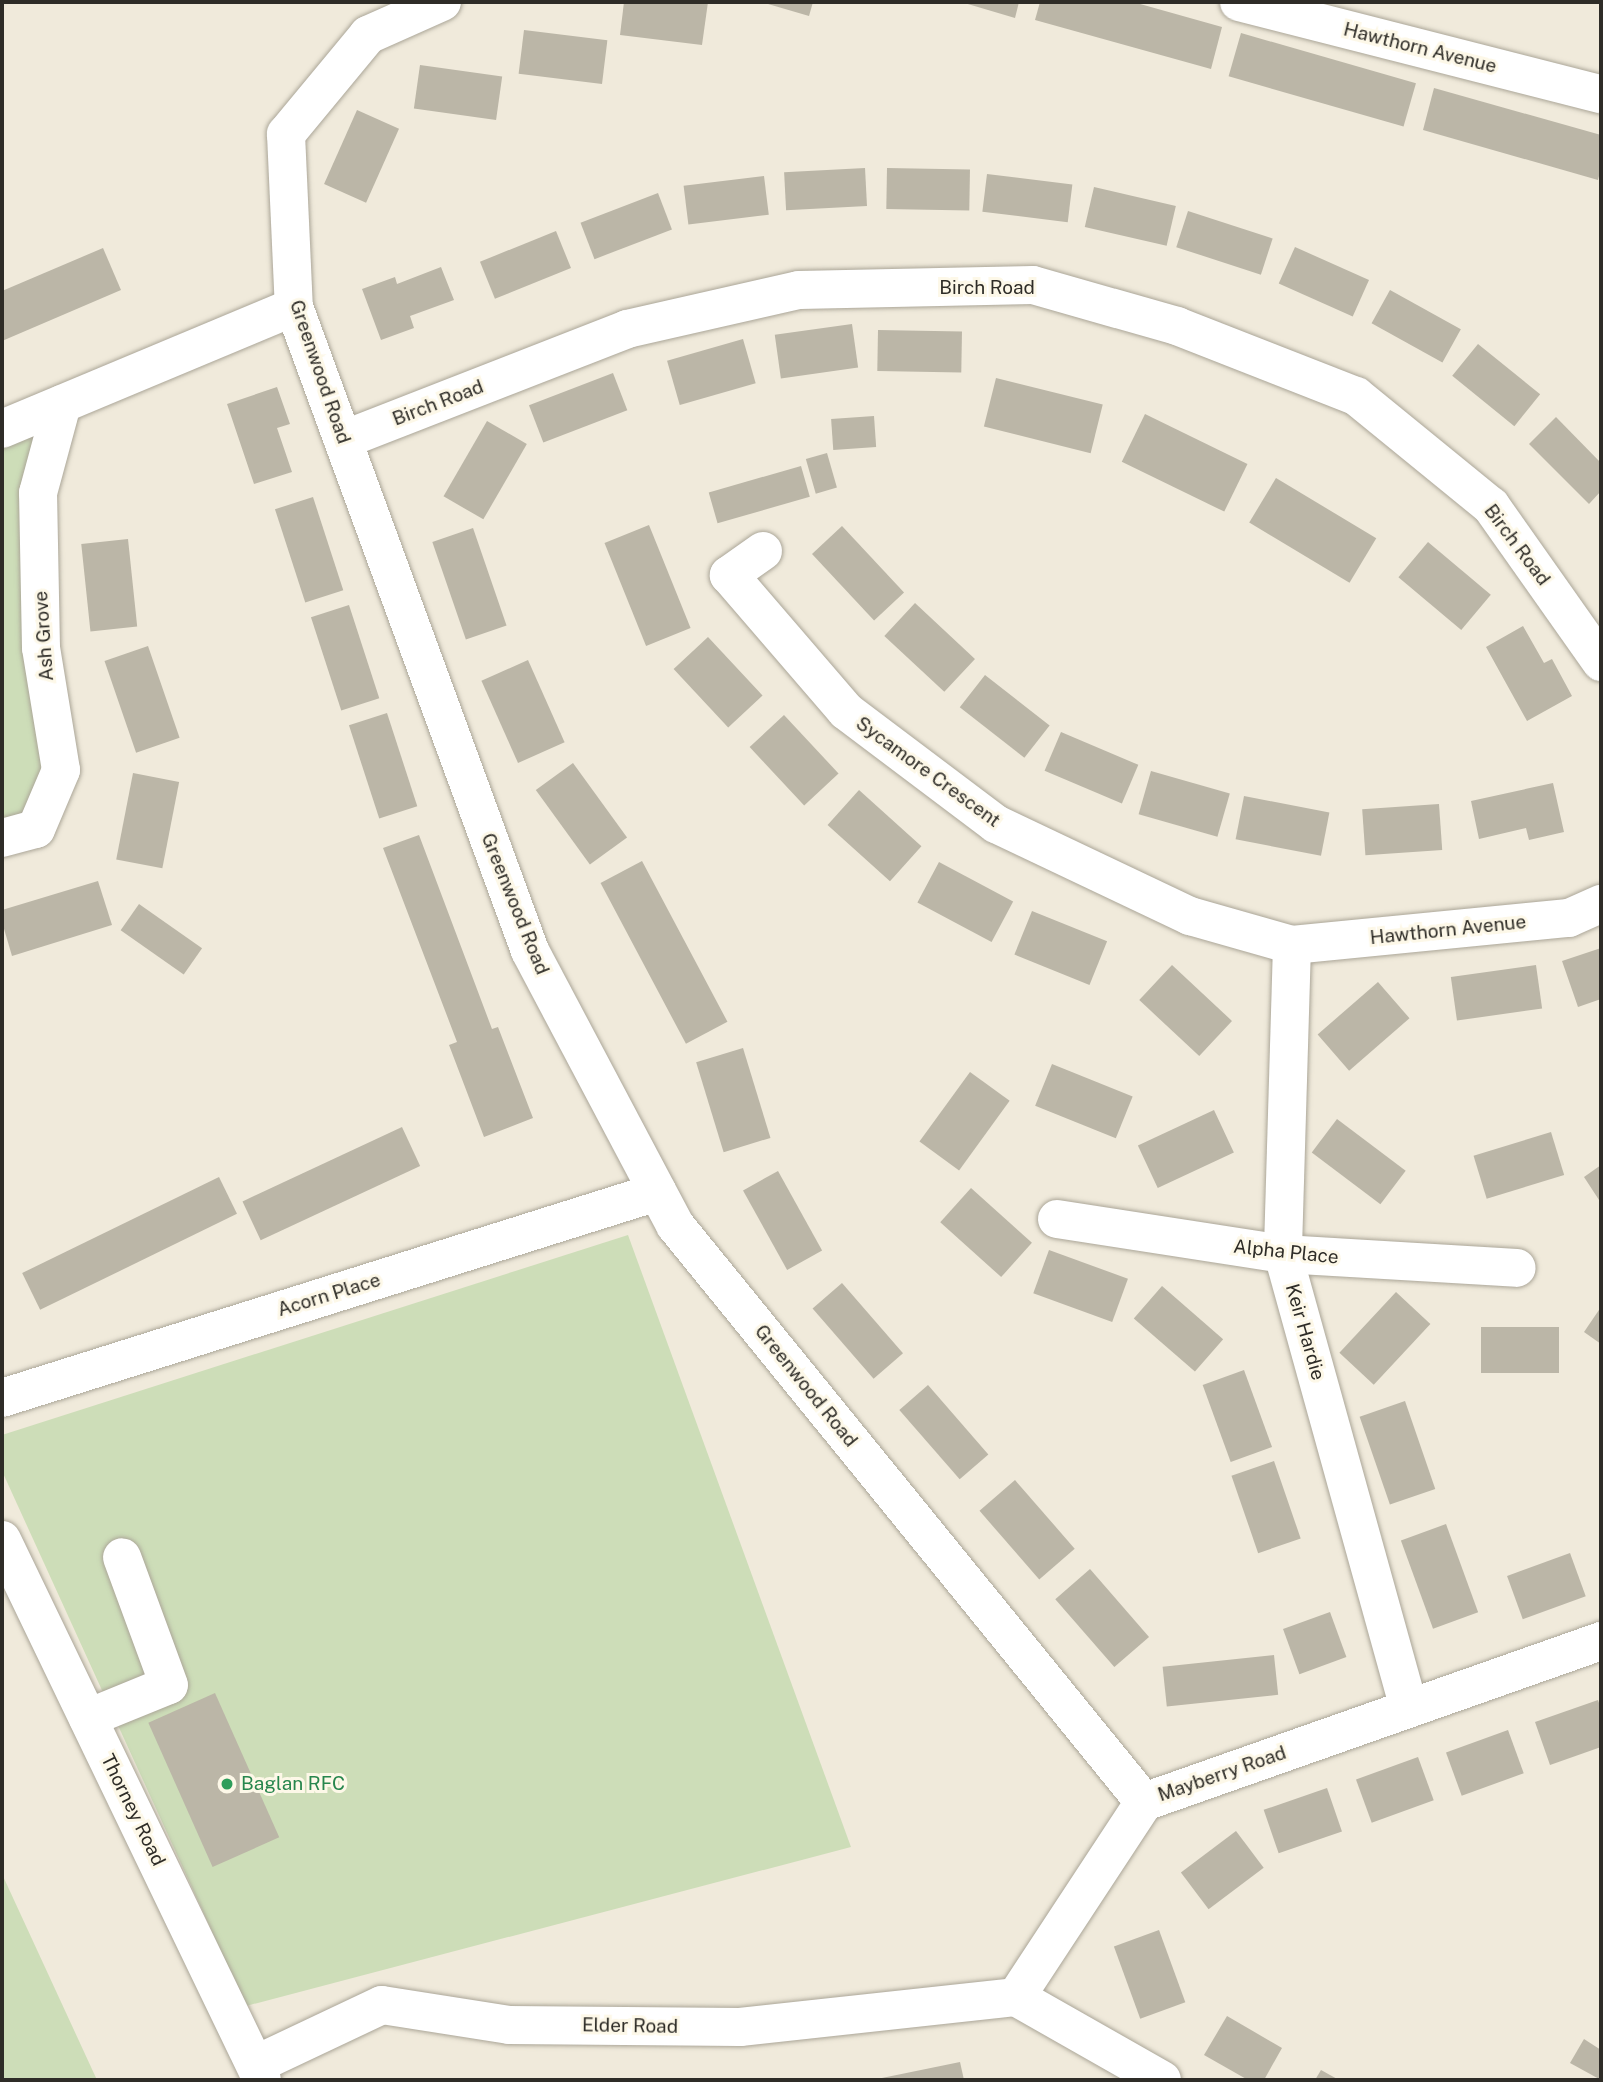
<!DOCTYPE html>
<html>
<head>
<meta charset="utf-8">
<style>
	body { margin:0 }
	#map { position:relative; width:1603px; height:2082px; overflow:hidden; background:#f0eadb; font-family:"Public Sans",sans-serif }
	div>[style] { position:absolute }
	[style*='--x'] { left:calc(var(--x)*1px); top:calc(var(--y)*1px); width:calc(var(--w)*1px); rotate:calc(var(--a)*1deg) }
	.green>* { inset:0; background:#cdddb8 }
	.building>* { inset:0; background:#bbb6a7; transform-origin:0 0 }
	.roads { filter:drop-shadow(0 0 2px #aba698) drop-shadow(0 0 2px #aba698) }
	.minor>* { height:38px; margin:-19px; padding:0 19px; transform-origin:19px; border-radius:19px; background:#fff }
	.dots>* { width:19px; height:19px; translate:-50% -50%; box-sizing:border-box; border:4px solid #fdf8e8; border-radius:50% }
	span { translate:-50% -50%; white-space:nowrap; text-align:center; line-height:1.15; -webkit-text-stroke:6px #fdf8e8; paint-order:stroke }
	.street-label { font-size:19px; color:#2e2c27 }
	.leisure-label { font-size:19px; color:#27864d }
	.left { translate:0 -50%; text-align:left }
	.frame { position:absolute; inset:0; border:4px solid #2e2c27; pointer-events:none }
</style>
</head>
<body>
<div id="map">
	<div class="green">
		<div style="clip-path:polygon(62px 404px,38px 493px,61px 770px,2px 838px,2px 429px)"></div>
		<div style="clip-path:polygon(628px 1235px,851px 1847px,246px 2006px,2px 1471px,2px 1435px)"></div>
		<div style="clip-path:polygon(2px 1874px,97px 2080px,2px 2080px)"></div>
	</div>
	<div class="building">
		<div style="clip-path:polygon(624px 2px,708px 2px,702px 45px,620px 35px)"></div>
		<div style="clip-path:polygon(761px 2px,813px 2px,809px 16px)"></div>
		<div style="clip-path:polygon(961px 2px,1019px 2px,1015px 18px)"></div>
		<div style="clip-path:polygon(1040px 2px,1133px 2px,1222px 27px,1211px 69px,1035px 20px)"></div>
		<div style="left:524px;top:30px;width:84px;height:44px;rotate:7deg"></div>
		<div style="left:1241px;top:33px;width:182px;height:45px;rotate:16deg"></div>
		<div style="left:420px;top:65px;width:83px;height:44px;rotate:8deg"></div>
		<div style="clip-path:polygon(1434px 88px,1601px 135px,1601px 168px,1598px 180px,1423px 130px)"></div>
		<div style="left:357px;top:110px;width:46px;height:81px;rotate:24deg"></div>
		<div style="left:865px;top:168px;width:38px;height:81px;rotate:87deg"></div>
		<div style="left:887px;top:168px;width:83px;height:41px;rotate:1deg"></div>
		<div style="left:987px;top:174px;width:86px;height:38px;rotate:7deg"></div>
		<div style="left:764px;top:176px;width:39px;height:81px;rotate:83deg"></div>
		<div style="left:1094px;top:187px;width:84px;height:41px;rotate:13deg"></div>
		<div style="left:658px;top:193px;width:39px;height:83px;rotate:69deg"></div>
		<div style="left:1188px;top:211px;width:89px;height:38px;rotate:18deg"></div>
		<div style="left:556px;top:231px;width:40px;height:82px;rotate:68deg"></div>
		<div style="left:1295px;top:247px;width:81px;height:40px;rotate:24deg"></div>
		<div style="clip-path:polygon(103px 248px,121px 290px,2px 341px,2px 291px)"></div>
		<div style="clip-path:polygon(441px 267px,454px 300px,410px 316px,414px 328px,381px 340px,362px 289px,395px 277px,397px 284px)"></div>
		<div style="left:1390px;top:290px;width:81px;height:38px;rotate:29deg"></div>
		<div style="left:852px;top:324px;width:44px;height:78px;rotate:82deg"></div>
		<div style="left:878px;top:330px;width:84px;height:41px;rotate:1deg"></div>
		<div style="left:743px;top:339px;width:46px;height:79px;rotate:74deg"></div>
		<div style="left:1478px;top:344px;width:80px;height:41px;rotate:39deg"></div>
		<div style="left:613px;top:373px;width:40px;height:90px;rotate:69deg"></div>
		<div style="left:996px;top:378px;width:110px;height:50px;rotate:14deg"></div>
		<div style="clip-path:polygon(277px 387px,290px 424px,277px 428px,292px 472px,254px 484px,227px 404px)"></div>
		<div style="left:1145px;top:414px;width:114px;height:53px;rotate:26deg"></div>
		<div style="left:874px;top:416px;width:31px;height:43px;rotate:86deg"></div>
		<div style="clip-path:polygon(1556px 417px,1601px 463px,1601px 491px,1589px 504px,1529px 444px)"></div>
		<div style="left:487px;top:421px;width:46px;height:87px;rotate:30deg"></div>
		<div style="left:827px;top:453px;width:36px;height:22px;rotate:74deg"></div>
		<div style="left:801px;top:466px;width:32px;height:96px;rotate:74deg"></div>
		<div style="left:1276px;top:478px;width:117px;height:52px;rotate:31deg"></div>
		<div style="left:313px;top:497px;width:98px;height:40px;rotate:72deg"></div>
		<div style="left:649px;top:525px;width:111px;height:48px;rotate:68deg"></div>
		<div style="left:842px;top:526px;width:91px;height:41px;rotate:47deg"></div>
		<div style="left:473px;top:528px;width:103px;height:43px;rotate:71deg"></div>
		<div style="left:128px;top:539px;width:88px;height:47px;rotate:84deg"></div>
		<div style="left:1428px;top:542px;width:82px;height:46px;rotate:40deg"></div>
		<div style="left:915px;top:603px;width:82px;height:45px;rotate:43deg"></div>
		<div style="left:349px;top:605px;width:98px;height:40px;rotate:72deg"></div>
		<div style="clip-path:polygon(1523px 626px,1544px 663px,1552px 659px,1572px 696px,1527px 721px,1486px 647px)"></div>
		<div style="left:708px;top:637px;width:80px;height:47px;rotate:47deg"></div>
		<div style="left:148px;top:646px;width:97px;height:46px;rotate:71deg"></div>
		<div style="left:528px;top:660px;width:90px;height:51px;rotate:66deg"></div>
		<div style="left:985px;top:675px;width:82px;height:41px;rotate:38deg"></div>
		<div style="left:387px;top:713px;width:98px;height:40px;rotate:72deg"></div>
		<div style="left:784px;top:715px;width:80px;height:47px;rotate:47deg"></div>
		<div style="left:1061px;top:732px;width:84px;height:42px;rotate:23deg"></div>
		<div style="left:573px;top:763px;width:92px;height:46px;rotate:54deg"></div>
		<div style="left:1151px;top:771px;width:82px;height:45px;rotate:16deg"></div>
		<div style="left:133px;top:773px;width:47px;height:88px;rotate:11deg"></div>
		<div style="clip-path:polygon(1553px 783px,1564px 832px,1529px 840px,1526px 828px,1479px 839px,1471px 801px)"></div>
		<div style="left:859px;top:790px;width:84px;height:47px;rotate:42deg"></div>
		<div style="left:1244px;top:796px;width:87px;height:44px;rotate:11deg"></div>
		<div style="left:1439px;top:804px;width:46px;height:77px;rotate:86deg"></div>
		<div style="clip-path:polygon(419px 835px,492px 1029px,498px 1027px,533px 1118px,484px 1137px,449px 1045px,457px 1042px,383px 848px)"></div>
		<div style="left:642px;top:861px;width:182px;height:47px;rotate:62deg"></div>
		<div style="left:939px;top:862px;width:84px;height:46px;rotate:28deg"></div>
		<div style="clip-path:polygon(98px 881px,112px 925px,12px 956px,2px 922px,2px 910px)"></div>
		<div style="left:139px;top:904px;width:77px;height:32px;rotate:35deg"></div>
		<div style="left:1032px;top:911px;width:81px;height:47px;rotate:22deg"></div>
		<div style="clip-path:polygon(1601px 948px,1601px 999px,1578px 1007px,1562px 961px)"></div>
		<div style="left:1172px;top:965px;width:82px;height:48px;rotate:43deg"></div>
		<div style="left:1536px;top:965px;width:44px;height:86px;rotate:82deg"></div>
		<div style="left:1378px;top:982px;width:48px;height:80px;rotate:49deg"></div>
		<div style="left:743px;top:1048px;width:94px;height:49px;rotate:73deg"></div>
		<div style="left:1052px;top:1064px;width:87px;height:45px;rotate:22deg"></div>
		<div style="left:970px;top:1072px;width:49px;height:86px;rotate:36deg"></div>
		<div style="left:1214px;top:1110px;width:47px;height:84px;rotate:65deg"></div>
		<div style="left:1337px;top:1119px;width:86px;height:42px;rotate:37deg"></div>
		<div style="left:402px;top:1127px;width:43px;height:176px;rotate:65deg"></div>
		<div style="left:1551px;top:1132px;width:45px;height:81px;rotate:73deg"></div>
		<div style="clip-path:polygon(1601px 1165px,1601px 1203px,1584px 1177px)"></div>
		<div style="left:778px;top:1171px;width:91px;height:40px;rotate:61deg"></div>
		<div style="left:219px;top:1177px;width:41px;height:219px;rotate:64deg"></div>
		<div style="left:971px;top:1188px;width:82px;height:46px;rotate:42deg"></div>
		<div style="left:1049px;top:1250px;width:84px;height:46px;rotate:20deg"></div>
		<div style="left:842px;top:1283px;width:93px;height:39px;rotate:49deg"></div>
		<div style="left:1162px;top:1286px;width:81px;height:43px;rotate:41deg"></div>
		<div style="left:1396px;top:1292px;width:47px;height:83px;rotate:43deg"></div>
		<div style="clip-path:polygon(1601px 1307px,1601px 1344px,1584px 1332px)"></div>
		<div style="left:1559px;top:1327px;width:46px;height:78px;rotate:90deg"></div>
		<div style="left:1244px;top:1370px;width:82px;height:44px;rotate:70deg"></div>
		<div style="left:928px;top:1385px;width:92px;height:38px;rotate:49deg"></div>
		<div style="left:1405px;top:1401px;width:93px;height:48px;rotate:71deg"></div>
		<div style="left:1274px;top:1461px;width:82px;height:45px;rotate:71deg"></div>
		<div style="left:1015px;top:1480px;width:91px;height:47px;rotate:49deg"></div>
		<div style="left:1446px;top:1524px;width:94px;height:48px;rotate:70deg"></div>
		<div style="left:1570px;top:1553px;width:46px;height:67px;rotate:70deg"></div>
		<div style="left:1090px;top:1569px;width:90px;height:46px;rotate:49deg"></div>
		<div style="left:1330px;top:1612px;width:48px;height:50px;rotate:70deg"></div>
		<div style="left:1274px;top:1655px;width:40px;height:112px;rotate:84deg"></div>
		<div style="left:215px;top:1693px;width:158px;height:73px;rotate:66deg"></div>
		<div style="clip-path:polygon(1598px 1700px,1601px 1709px,1601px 1747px,1550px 1765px,1535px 1722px)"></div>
		<div style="left:1508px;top:1730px;width:46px;height:66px;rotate:70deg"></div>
		<div style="left:1418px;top:1757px;width:46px;height:66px;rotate:70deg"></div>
		<div style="left:1327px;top:1788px;width:46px;height:67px;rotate:71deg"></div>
		<div style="left:1236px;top:1831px;width:46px;height:69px;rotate:53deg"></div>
		<div style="left:1159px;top:1930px;width:77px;height:48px;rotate:70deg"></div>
		<div style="clip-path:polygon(1227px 2016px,1282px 2048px,1264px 2080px,1248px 2080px,1204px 2055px)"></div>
		<div style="clip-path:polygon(1584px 2039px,1601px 2050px,1601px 2080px,1570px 2063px)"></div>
		<div style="clip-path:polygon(960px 2062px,964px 2080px,877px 2080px,877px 2079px)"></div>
		<div style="clip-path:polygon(1321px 2070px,1339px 2080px,1315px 2080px)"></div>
	</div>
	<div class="roads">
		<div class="minor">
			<div style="--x:442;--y:2;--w:81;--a:156"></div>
			<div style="--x:368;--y:35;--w:129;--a:129.6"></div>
			<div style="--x:286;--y:134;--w:173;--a:87.4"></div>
			<div style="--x:294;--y:307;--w:686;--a:69.87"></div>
			<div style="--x:530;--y:951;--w:310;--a:62.1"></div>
			<div style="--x:675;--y:1225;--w:744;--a:50.89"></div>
			<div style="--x:1239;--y:2;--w:374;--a:14.3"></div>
			<div style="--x:2;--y:429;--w:316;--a:-22.7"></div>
			<div style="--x:343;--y:440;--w:305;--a:-21.3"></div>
			<div style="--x:627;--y:329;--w:176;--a:-12.8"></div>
			<div style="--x:799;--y:290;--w:234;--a:-1.2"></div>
			<div style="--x:1033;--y:285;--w:150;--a:15.9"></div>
			<div style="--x:1177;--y:326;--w:192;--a:21.4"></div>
			<div style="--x:1356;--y:396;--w:174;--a:39.2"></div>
			<div style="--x:1491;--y:506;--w:191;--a:54.8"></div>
			<div style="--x:763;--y:551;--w:42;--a:144.8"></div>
			<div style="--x:729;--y:575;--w:179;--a:49.3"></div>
			<div style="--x:846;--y:711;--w:188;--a:37"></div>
			<div style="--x:996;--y:824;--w:215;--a:25.4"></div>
			<div style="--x:1190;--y:916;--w:106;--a:15.9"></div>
			<div style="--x:1292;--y:945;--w:278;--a:-5.6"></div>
			<div style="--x:1569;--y:918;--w:35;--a:-24"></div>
			<div style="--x:2;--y:838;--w:35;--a:-15"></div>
			<div style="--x:36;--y:829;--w:64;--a:-67"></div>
			<div style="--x:61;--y:770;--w:124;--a:-99.3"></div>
			<div style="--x:41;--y:648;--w:155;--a:-91.1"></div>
			<div style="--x:38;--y:493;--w:92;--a:-74.9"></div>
			<div style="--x:1292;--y:945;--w:309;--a:91.7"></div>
			<div style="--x:1283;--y:1254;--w:471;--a:74.5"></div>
			<div style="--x:1057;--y:1219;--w:229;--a:8.8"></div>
			<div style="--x:1283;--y:1254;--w:234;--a:3.4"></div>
			<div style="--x:2;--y:1398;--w:687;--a:-17.46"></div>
			<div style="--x:2;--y:1540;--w:599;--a:64.29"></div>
			<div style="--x:88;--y:1718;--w:87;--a:-22.2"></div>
			<div style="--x:169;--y:1685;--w:136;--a:-110.2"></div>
			<div style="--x:257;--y:2064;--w:138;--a:-25.3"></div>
			<div style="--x:382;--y:2005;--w:129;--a:8.9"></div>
			<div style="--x:509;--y:2025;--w:231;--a:0.5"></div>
			<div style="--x:740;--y:2027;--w:278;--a:-6.2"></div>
			<div style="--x:1162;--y:2080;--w:168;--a:-150.4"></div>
			<div style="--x:1016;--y:1997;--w:233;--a:-56.7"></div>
			<div style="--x:1144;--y:1802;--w:485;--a:-19.4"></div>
		</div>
	</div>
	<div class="dots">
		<div style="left:227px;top:1784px;background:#2e9e5b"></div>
	</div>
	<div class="street-label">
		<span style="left:1420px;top:48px;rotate:14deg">Hawthorn Avenue</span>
		<span style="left:987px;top:288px">Birch Road</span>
		<span style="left:320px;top:372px;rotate:71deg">Greenwood Road</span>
		<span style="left:438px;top:403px;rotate:-21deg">Birch Road</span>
		<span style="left:1517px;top:545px;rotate:53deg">Birch Road</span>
		<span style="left:44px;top:636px;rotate:-94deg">Ash Grove</span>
		<span style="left:928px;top:772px;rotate:36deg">Sycamore Crescent</span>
		<span style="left:515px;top:904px;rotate:68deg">Greenwood Road</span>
		<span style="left:1448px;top:930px;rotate:-6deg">Hawthorn Avenue</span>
		<span style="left:1286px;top:1252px;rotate:6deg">Alpha Place</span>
		<span style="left:329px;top:1295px;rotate:-17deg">Acorn Place</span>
		<span style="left:1305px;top:1332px;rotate:74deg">Keir Hardie</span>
		<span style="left:806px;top:1386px;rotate:51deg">Greenwood Road</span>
		<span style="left:1222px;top:1774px;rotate:-19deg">Mayberry Road</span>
		<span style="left:133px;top:1810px;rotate:64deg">Thorney Road</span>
		<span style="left:630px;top:2026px;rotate:1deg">Elder Road</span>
	</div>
	<div class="leisure-label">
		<span class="left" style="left:241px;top:1784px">Baglan RFC</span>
	</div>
	<div class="frame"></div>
</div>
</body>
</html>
